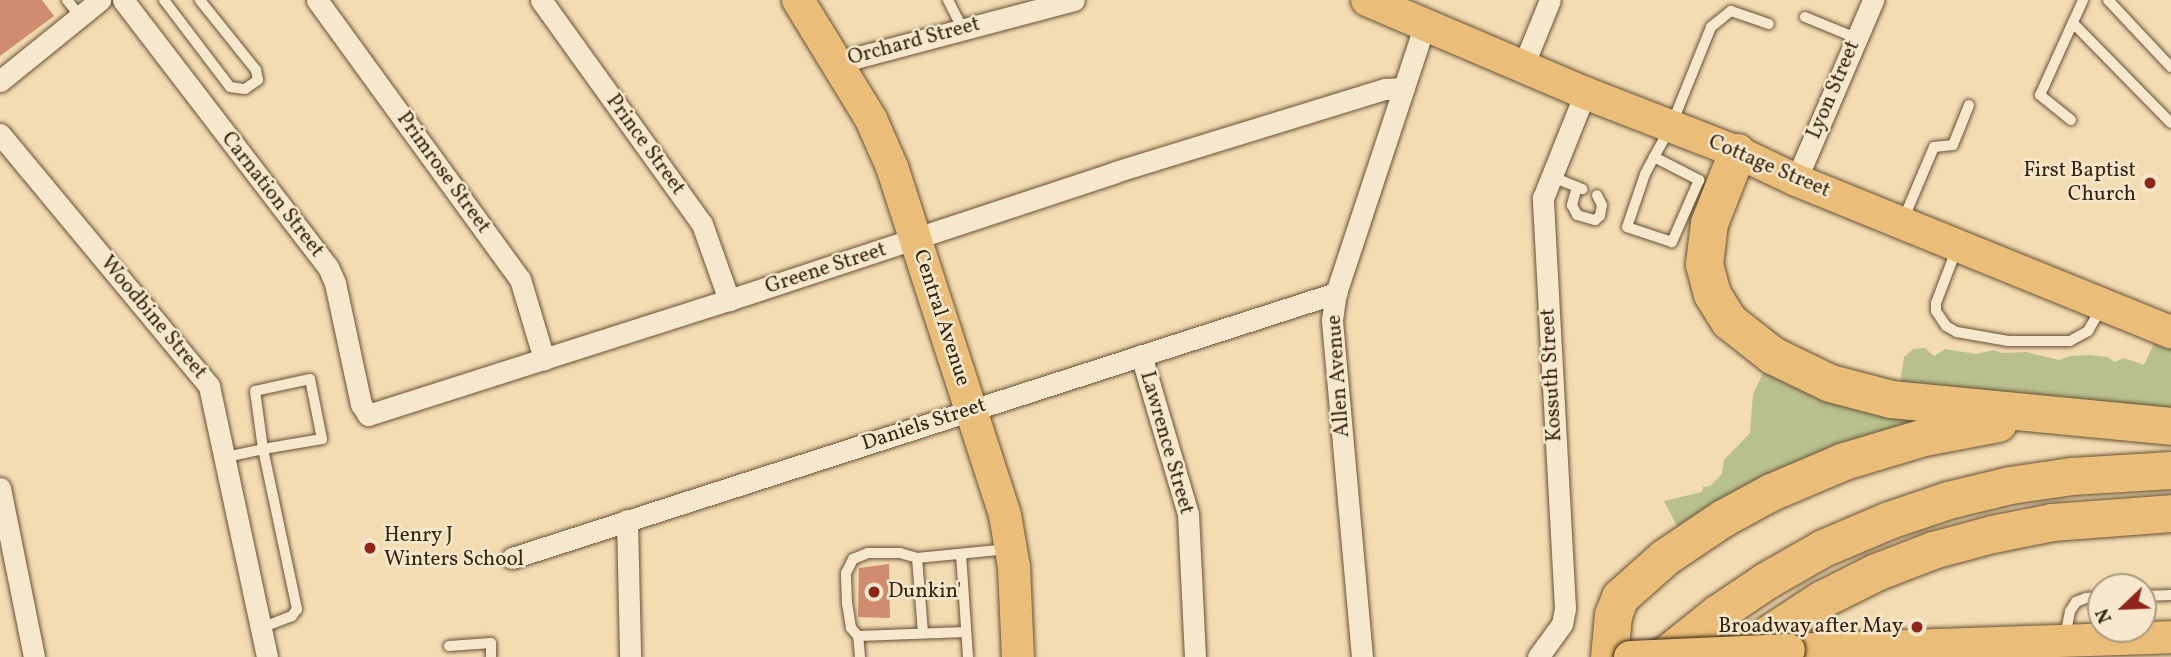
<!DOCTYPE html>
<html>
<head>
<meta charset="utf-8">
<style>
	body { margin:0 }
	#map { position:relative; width:2171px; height:657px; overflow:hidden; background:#f3dbb2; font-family:Vollkorn,serif }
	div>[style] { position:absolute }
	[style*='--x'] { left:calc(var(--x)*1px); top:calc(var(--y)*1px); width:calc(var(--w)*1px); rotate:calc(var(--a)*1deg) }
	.green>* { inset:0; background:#b8c18e }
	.building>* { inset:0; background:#cf8c6e }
	.roads { filter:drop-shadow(0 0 2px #685136) drop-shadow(0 0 2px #685136) }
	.lane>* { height:10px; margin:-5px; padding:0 5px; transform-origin:5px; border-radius:5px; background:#f7e8cd }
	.street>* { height:21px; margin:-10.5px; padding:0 10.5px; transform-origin:10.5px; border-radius:10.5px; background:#f7e8cd }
	.primary>* { height:32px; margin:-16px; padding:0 16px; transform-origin:16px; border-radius:16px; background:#eabe79 }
	.highway>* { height:37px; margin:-18.5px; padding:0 18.5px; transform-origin:18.5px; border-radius:18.5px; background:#eabe79 }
	.bridges { filter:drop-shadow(0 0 2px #3a230d) drop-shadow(0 0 2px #3a230d) }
	.primary-bridge>* { height:32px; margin:-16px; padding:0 16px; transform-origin:16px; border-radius:16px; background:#eabe79 }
	.dots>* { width:19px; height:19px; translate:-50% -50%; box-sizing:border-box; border:4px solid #f7e8cd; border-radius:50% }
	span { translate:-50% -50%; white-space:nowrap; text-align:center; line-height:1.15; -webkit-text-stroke:5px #f7e8cd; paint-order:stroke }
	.street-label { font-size:21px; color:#3a230d }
	.poi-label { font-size:21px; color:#3a230d }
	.right { translate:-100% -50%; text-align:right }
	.left { translate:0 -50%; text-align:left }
	.north { position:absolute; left:2087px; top:573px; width:70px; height:70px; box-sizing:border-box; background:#f7e8cd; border:2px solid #ab9980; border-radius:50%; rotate:247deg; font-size:19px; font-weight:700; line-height:28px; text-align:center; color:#3a230d }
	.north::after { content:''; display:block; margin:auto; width:24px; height:32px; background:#8f2418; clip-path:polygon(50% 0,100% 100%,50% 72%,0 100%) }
</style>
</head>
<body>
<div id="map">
	<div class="green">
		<div style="clip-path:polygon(2164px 322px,2171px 325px,2171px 416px,2027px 400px,1686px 543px,1664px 501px,1702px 492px,1703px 487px,1710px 486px,1722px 474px,1724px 460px,1750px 433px,1753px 394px,1772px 354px,1899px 390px,1904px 357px,1913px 349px,1925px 348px,1934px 356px,1945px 349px,1976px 354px,1994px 350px,2002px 353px,2026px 352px,2059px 360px,2070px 356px,2089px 355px,2107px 357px,2115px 362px,2124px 358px,2144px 365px)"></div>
	</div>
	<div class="building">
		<div style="clip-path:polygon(0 0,42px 0,54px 16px,0 56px)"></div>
		<div style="clip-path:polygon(889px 564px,890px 618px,858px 617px,859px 568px)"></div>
	</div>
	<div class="roads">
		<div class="lane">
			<div style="--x:67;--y:0;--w:21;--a:51"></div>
			<div style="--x:164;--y:0;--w:109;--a:52.8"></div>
			<div style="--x:230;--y:87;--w:15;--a:8"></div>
			<div style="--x:245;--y:89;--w:16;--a:-35"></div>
			<div style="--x:258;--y:80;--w:10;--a:-101"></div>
			<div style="--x:256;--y:70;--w:90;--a:-128.7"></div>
			<div style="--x:948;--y:0;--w:33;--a:63"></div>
			<div style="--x:2108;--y:0;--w:92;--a:46.8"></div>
			<div style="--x:1805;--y:17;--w:55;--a:22.4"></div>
			<div style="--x:2073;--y:23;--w:140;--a:45.6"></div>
			<div style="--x:2071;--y:120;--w:40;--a:-141"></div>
			<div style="--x:2040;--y:95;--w:104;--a:-65.6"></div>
			<div style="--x:1654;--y:157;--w:51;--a:27.1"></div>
			<div style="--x:1699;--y:180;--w:68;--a:113.5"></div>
			<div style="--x:1672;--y:242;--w:47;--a:-161.6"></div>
			<div style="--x:1627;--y:227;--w:56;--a:-71.2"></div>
			<div style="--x:1645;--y:174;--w:19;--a:-62"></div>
			<div style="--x:1654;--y:157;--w:21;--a:-61"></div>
			<div style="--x:1664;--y:139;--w:15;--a:-62"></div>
			<div style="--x:1671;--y:126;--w:107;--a:-68"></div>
			<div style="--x:1711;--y:27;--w:26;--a:-39"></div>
			<div style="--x:1731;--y:11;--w:40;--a:18.9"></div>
			<div style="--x:1550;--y:176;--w:35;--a:22"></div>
			<div style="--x:1577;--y:187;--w:19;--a:106"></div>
			<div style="--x:1572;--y:205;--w:11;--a:63"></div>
			<div style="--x:1577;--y:215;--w:19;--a:16"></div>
			<div style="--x:1595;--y:220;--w:6;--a:-39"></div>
			<div style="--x:1600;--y:216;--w:11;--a:-80"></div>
			<div style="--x:1602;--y:205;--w:11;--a:-117"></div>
			<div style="--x:1903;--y:220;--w:79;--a:-67"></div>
			<div style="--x:1934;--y:147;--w:19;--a:-6"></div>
			<div style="--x:1953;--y:145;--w:43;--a:-68.2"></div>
			<div style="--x:1957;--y:248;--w:59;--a:110.9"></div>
			<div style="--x:1936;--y:303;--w:8;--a:90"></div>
			<div style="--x:1936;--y:311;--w:18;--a:56"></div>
			<div style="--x:1946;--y:326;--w:13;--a:29"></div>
			<div style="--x:1957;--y:332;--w:52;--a:10"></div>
			<div style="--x:2008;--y:341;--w:62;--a:0"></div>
			<div style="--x:2070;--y:341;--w:21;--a:-29"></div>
			<div style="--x:2088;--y:331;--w:28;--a:-60"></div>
			<div style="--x:226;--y:457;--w:38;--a:-12"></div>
			<div style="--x:263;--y:449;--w:60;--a:-9.6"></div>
			<div style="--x:322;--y:439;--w:61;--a:-101.3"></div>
			<div style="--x:310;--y:379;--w:56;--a:167.7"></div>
			<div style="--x:255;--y:391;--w:59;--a:82.1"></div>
			<div style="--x:263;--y:449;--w:164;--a:78"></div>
			<div style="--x:297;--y:609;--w:9;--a:126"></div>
			<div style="--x:292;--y:616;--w:33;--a:159"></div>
			<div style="--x:961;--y:554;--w:103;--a:86.1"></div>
			<div style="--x:917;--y:558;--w:74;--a:85.4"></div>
			<div style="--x:2143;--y:596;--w:28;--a:-2"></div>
			<div style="--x:858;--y:636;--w:108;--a:-2.1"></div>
			<div style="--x:2065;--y:637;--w:26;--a:-79"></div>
			<div style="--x:2070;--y:611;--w:11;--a:-56"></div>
			<div style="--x:2076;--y:602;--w:11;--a:-22"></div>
			<div style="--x:2086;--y:598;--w:15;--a:-4"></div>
			<div style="--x:449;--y:646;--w:42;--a:-4.1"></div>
			<div style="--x:491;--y:643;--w:14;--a:90"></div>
			<div style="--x:860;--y:657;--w:21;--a:-95"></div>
			<div style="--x:858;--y:636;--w:11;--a:-131"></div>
			<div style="--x:851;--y:628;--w:24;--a:-99"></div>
			<div style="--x:847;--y:604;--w:31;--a:-92"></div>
			<div style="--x:846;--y:573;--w:16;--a:-63"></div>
			<div style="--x:853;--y:559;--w:16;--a:-22"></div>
			<div style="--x:868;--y:553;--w:32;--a:0"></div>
			<div style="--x:900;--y:553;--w:18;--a:16"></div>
			<div style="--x:917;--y:558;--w:92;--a:-5.6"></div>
		</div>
		<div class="street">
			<div style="--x:123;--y:0;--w:337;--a:52.5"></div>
			<div style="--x:328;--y:267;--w:17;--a:66"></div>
			<div style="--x:335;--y:283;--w:124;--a:77.9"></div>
			<div style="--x:361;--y:404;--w:13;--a:58"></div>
			<div style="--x:368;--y:415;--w:379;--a:-17.7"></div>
			<div style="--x:729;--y:300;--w:407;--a:-18.3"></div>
			<div style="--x:1115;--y:172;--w:282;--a:-17.1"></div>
			<div style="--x:1385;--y:89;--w:19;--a:-3"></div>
			<div style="--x:317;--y:0;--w:345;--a:54"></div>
			<div style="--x:520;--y:279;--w:84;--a:73.3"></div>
			<div style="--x:541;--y:0;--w:276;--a:54.3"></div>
			<div style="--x:702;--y:224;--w:81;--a:70.4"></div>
			<div style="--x:836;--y:63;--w:246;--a:-14.8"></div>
			<div style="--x:1523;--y:66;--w:71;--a:-67.8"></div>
			<div style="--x:0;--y:81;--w:129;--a:-39"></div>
			<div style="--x:0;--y:134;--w:327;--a:50.3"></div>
			<div style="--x:209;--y:386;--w:277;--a:77.9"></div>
			<div style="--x:1796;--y:180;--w:196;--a:-66.8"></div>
			<div style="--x:1141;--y:355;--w:166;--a:73.5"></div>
			<div style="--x:1188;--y:514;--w:143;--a:87.2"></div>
			<div style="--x:0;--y:488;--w:172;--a:78.6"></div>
			<div style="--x:627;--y:520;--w:137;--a:88.7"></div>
			<div style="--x:512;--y:558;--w:866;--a:-17.83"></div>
			<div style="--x:1362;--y:657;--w:338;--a:-95.1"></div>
			<div style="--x:1332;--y:320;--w:27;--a:-82"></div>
			<div style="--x:1336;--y:293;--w:283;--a:-71.7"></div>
			<div style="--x:1538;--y:657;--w:41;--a:-54"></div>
			<div style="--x:1562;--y:624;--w:16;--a:-79"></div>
			<div style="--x:1565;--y:608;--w:411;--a:-93.1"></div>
			<div style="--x:1543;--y:198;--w:113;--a:-68.2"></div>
		</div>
		<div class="primary">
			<div style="--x:798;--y:0;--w:140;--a:58.5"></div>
			<div style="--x:871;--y:119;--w:52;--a:66.4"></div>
			<div style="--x:892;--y:167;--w:366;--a:72"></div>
			<div style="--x:1005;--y:515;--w:53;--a:80.2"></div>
			<div style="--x:1014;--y:567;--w:90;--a:87.5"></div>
			<div style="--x:1367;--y:0;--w:237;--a:23.1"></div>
			<div style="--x:1585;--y:93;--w:163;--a:21.2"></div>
			<div style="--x:1737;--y:152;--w:65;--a:25.4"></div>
			<div style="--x:1796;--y:180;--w:405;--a:22.1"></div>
			<div style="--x:1789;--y:650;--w:382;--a:-1.9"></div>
		</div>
		<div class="highway">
			<div style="--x:1737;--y:152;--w:76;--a:111.5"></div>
			<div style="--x:1709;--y:223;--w:41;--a:97"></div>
			<div style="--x:1704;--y:264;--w:31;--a:75"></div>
			<div style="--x:1712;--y:294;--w:32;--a:58"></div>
			<div style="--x:1729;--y:321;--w:55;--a:38.3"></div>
			<div style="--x:1772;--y:355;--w:64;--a:25.8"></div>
			<div style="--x:1830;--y:383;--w:63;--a:14.7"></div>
			<div style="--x:1891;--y:399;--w:281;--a:5.5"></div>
			<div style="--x:1609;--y:657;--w:42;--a:-84.6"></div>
			<div style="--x:1613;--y:615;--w:19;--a:-69"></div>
			<div style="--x:1620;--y:597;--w:60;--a:-41.6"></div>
			<div style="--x:1665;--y:557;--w:70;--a:-33.9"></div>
			<div style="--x:1723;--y:518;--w:55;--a:-28.4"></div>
			<div style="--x:1771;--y:492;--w:79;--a:-23"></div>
			<div style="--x:1844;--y:461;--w:84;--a:-16.7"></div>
			<div style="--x:1924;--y:437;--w:75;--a:-10.7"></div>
			<div style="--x:1663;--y:657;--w:70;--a:-38.7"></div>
			<div style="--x:1718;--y:613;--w:59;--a:-34"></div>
			<div style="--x:1767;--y:580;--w:64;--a:-29.7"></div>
			<div style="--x:1823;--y:548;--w:72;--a:-23"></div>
			<div style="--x:1889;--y:520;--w:62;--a:-18.7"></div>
			<div style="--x:1948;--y:500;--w:64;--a:-13.6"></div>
			<div style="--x:2010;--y:485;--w:63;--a:-8.3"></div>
			<div style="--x:2072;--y:476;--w:99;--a:-3.5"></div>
			<div style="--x:1733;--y:657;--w:106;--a:-33.1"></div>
			<div style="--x:1822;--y:599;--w:60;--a:-26.6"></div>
			<div style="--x:1876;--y:572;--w:61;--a:-21.1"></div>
			<div style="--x:1933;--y:550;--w:61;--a:-15.2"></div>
			<div style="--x:1992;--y:534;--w:61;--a:-11.3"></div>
			<div style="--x:2052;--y:522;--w:119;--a:-4.3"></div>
		</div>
	</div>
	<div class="bridges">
		<div class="primary-bridge">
			<div style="--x:1630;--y:657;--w:159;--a:-2.5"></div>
		</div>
	</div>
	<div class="dots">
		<div style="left:2150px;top:183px;background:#8f2418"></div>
		<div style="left:370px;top:548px;background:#8f2418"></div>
		<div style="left:874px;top:592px;background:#8f2418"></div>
		<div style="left:1917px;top:627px;background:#8f2418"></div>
	</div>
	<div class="street-label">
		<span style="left:914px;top:42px;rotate:-15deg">Orchard Street</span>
		<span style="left:1834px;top:90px;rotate:-67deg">Lyon Street</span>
		<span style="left:645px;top:145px;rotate:54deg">Prince Street</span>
		<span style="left:1769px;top:167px;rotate:23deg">Cottage Street</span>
		<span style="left:443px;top:173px;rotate:54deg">Primrose Street</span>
		<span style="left:272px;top:195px;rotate:52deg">Carnation Street</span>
		<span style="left:826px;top:269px;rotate:-18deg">Greene Street</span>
		<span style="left:153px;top:318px;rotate:50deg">Woodbine Street</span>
		<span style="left:941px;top:318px;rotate:72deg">Central Avenue</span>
		<span style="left:1552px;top:375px;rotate:-93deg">Kossuth Street</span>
		<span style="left:1339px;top:376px;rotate:-94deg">Allen Avenue</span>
		<span style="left:924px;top:425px;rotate:-18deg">Daniels Street</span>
		<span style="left:1166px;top:443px;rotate:74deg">Lawrence Street</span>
	</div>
	<div class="poi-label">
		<span class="right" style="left:2136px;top:183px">First Baptist<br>Church</span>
		<span class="left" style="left:384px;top:548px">Henry J<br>Winters School</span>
		<span class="left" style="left:888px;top:592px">Dunkin'</span>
		<span class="right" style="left:1903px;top:627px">Broadway after May</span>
	</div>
	<div class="north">N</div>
</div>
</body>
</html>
